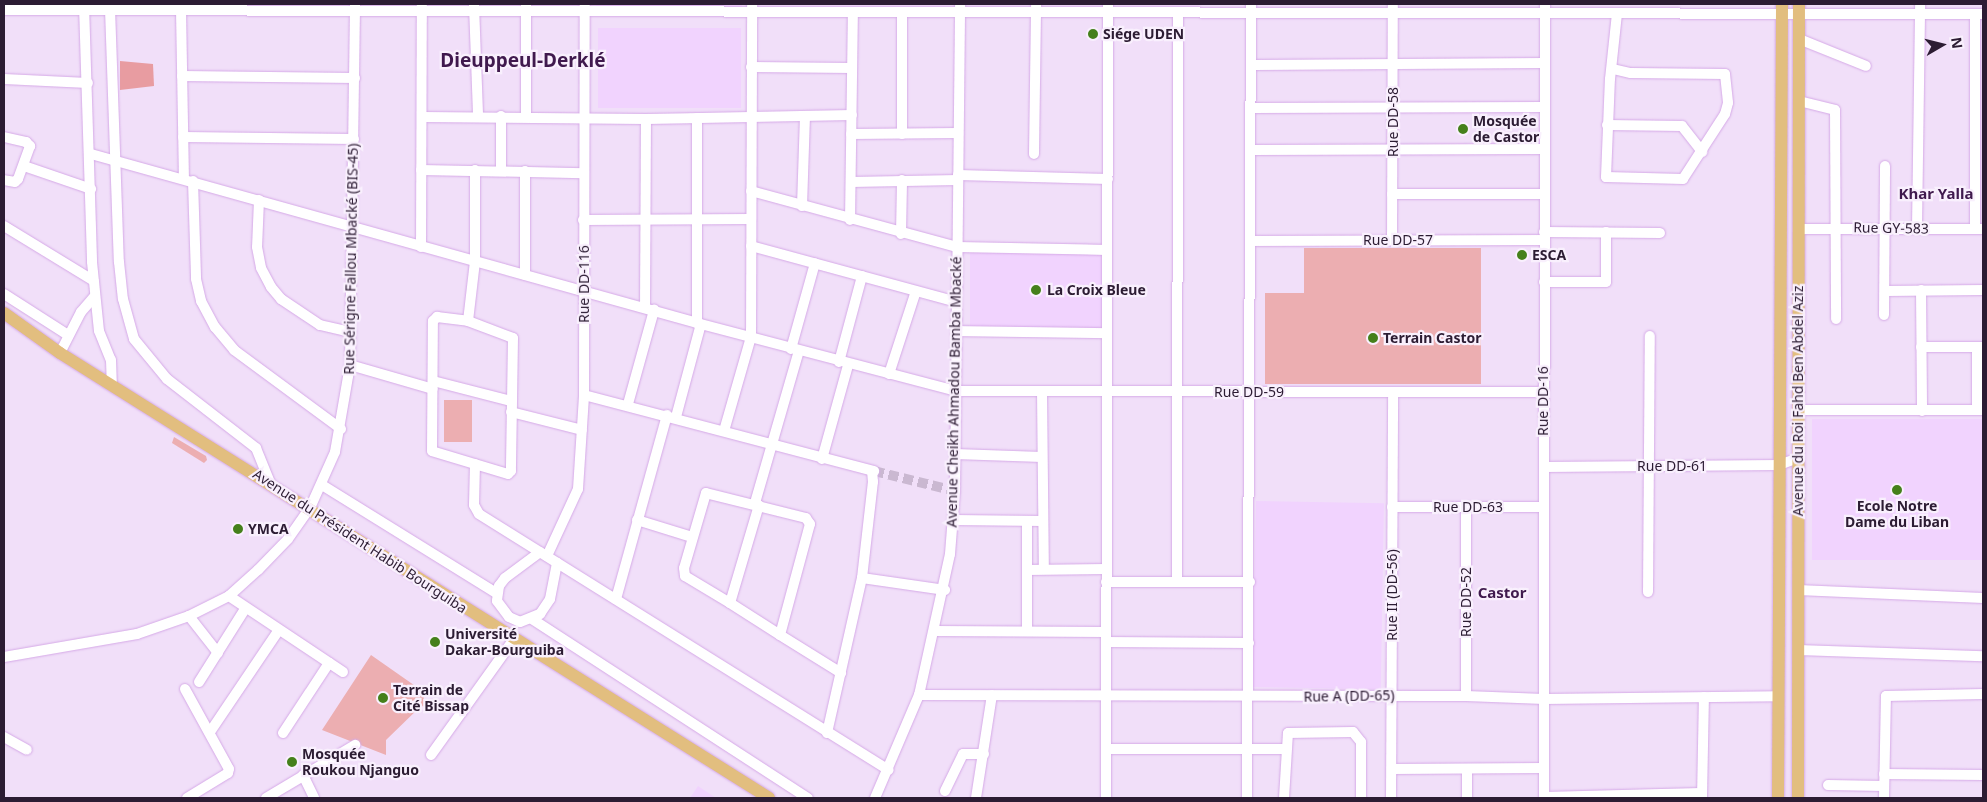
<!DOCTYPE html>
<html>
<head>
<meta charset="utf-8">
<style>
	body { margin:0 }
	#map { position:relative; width:1987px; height:802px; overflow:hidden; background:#f1dff9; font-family:"Noto Sans",sans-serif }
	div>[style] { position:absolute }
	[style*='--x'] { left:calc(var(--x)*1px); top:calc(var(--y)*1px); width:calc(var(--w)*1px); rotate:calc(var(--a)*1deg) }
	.built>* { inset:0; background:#f1d3fe; transform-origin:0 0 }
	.green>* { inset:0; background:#ecaeb1; transform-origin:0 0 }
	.forest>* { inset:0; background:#e89ca1 }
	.minor-tunnel>* { height:10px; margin-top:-5px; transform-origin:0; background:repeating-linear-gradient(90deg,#cab8d1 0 10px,transparent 0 15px) }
	.roads { filter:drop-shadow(0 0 1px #d5a9e7) drop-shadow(0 0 1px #d5a9e7) }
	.minor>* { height:10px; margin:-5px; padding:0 5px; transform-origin:5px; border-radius:5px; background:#fff }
	.major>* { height:12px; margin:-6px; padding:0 6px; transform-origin:6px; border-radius:6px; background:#e2be7f }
	.dots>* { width:14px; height:14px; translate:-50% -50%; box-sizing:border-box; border:2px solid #f9f0fd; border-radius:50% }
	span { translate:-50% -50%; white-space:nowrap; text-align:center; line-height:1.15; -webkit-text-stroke:4.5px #f9f0fd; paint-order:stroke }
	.poi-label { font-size:14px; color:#2c1c33; font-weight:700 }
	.left { translate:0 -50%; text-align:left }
	.street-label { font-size:14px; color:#2c1c33 }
	.neighbourhood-label { font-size:15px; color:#401a4e; font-weight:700 }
	.district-label { font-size:19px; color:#401a4e; font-weight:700 }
	.frame { position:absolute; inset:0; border:5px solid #2c1c33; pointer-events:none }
	.north { position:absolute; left:1917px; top:20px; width:50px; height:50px; -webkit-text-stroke:4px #f9f0fd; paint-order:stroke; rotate:82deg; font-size:14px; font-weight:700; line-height:20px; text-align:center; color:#2c1c33 }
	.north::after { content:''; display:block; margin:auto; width:18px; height:22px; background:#2c1c33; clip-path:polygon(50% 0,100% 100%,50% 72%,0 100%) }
</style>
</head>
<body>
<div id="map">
	<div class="built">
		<div style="left:596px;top:4px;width:146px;height:3px"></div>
		<div style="left:598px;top:28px;width:143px;height:80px"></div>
		<div style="left:970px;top:253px;width:133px;height:75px"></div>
		<div style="left:1812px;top:419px;width:171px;height:141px"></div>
		<div style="left:1256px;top:501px;width:128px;height:186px;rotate:1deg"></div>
		<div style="clip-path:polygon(698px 786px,716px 798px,690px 798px)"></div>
	</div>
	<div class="green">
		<div style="clip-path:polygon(1304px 248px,1481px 248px,1481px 384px,1265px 384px,1265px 293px,1304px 293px)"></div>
		<div style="left:444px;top:400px;width:28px;height:42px"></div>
		<div style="clip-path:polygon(174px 437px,206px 456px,207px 460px,204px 463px,172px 443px)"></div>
		<div style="clip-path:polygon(371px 655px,421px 690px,427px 707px,421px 706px,386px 740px,386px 755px,322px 730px)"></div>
	</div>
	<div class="forest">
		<div style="clip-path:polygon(120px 61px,153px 64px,154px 86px,120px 90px)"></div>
	</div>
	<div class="minor-tunnel">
		<div style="--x:874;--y:471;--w:83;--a:13.9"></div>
	</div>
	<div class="roads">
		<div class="minor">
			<div style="--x:84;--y:5;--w:257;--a:88.2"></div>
			<div style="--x:92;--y:262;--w:69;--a:84.2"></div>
			<div style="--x:99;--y:331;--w:31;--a:68"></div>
			<div style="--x:111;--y:360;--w:25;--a:88"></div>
			<div style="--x:474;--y:5;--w:111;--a:87.9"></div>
			<div style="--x:110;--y:9;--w:253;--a:88"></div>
			<div style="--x:119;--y:262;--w:37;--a:84"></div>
			<div style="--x:123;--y:299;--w:41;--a:74.6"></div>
			<div style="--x:134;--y:339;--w:52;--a:50.5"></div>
			<div style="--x:167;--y:379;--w:113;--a:37.8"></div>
			<div style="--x:256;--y:448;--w:38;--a:68"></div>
			<div style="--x:4;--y:10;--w:1979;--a:0.12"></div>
			<div style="--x:181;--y:10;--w:169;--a:89"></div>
			<div style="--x:1799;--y:39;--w:72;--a:21.9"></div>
			<div style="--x:1251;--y:65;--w:293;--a:-0.4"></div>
			<div style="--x:751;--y:67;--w:101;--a:0.6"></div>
			<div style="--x:1613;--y:69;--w:18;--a:13"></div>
			<div style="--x:1631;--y:73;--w:94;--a:0.6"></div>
			<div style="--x:1725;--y:74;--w:29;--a:84"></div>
			<div style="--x:1728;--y:103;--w:11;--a:105"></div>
			<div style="--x:1725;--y:114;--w:77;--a:122.9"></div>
			<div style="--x:1683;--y:179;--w:77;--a:-178.5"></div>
			<div style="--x:1606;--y:177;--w:98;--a:-87.7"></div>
			<div style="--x:1610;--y:79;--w:66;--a:-83.9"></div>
			<div style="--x:182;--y:76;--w:173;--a:0.7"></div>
			<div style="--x:4;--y:79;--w:84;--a:2.7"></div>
			<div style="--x:1799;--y:101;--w:37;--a:14"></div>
			<div style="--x:1835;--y:110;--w:209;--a:89.7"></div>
			<div style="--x:1251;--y:108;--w:293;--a:-0.2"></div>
			<div style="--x:501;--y:116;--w:54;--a:90"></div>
			<div style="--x:422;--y:117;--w:224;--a:0.5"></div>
			<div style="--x:646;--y:119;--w:206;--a:-1.1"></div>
			<div style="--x:526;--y:117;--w:113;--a:-90"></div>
			<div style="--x:697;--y:118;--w:205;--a:90"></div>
			<div style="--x:1607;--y:125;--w:75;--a:0.8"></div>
			<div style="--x:1682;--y:126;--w:33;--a:52"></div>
			<div style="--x:851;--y:134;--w:107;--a:-0.5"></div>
			<div style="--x:902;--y:134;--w:122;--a:-90"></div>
			<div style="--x:4;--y:137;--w:23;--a:13"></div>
			<div style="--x:26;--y:142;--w:6;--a:45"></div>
			<div style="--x:30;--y:146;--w:35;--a:110"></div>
			<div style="--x:18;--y:179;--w:4;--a:135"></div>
			<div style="--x:15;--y:182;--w:11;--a:-170"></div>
			<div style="--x:183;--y:137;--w:171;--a:0.7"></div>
			<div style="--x:1251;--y:150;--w:293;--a:-0.2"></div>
			<div style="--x:91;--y:154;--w:629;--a:15.58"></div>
			<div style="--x:697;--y:323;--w:268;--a:14.7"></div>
			<div style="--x:956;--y:391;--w:587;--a:0.1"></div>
			<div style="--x:1034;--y:154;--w:150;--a:-89.2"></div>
			<div style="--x:24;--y:166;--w:71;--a:18.9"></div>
			<div style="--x:421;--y:170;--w:163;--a:1.1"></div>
			<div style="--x:958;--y:175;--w:150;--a:1.5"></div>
			<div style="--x:193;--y:181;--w:98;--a:88.2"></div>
			<div style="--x:196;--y:279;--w:23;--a:77"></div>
			<div style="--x:201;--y:301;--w:30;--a:62"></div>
			<div style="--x:215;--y:327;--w:30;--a:50"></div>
			<div style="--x:234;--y:350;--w:133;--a:36.4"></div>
			<div style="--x:851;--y:182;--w:107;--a:-1.1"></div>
			<div style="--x:751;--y:191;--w:213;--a:15.2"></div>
			<div style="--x:957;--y:247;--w:150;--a:1.1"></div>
			<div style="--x:1392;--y:194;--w:152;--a:0"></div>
			<div style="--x:259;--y:200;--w:47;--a:92.4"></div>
			<div style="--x:257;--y:247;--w:21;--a:79"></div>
			<div style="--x:261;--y:268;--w:21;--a:62"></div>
			<div style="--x:271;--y:287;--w:16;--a:50"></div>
			<div style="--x:281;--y:299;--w:47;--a:33.7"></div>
			<div style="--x:320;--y:325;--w:32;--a:13"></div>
			<div style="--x:802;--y:206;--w:90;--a:-88.1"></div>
			<div style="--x:583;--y:220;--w:168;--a:-0.3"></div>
			<div style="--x:850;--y:220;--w:208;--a:-89.2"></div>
			<div style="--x:4;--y:226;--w:105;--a:31.4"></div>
			<div style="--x:1917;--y:228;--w:224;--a:-89.2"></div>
			<div style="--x:1799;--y:229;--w:184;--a:0"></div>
			<div style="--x:1975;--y:229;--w:215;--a:-90"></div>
			<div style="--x:1544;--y:232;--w:116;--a:0.5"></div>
			<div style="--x:901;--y:234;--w:54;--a:-88.9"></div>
			<div style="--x:1392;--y:240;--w:236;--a:-89.8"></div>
			<div style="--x:1251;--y:241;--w:293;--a:-0.2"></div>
			<div style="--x:751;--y:246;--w:213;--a:15.2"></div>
			<div style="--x:421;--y:247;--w:243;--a:-89.8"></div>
			<div style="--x:525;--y:275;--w:104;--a:-90"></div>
			<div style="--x:1544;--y:282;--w:62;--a:0"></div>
			<div style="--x:1606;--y:282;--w:50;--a:-90"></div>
			<div style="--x:1921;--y:290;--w:121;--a:89.5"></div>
			<div style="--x:1886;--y:291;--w:97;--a:-0.6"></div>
			<div style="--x:4;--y:294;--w:76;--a:32.6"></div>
			<div style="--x:645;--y:308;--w:189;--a:-89.7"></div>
			<div style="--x:1884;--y:315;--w:149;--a:-89.6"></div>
			<div style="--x:437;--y:317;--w:31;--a:7"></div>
			<div style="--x:468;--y:321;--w:48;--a:20.7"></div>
			<div style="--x:513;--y:338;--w:133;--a:90.9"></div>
			<div style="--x:511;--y:471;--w:4;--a:135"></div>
			<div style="--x:508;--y:474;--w:79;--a:-163.2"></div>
			<div style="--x:432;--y:451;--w:130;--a:-89.6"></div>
			<div style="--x:433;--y:321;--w:6;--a:-45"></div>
			<div style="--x:468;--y:321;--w:60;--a:-83.3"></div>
			<div style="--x:475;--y:261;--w:91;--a:-90"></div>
			<div style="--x:957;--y:331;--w:150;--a:0.8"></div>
			<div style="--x:1921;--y:347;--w:61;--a:0"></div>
			<div style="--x:1977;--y:347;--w:63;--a:90"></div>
			<div style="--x:791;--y:349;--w:89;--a:-74.4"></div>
			<div style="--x:60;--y:353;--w:46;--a:-62.9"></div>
			<div style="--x:81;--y:312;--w:21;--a:-49"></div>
			<div style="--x:839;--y:362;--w:89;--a:-75"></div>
			<div style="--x:350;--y:365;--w:86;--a:16.1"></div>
			<div style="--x:889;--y:374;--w:87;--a:-72"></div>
			<div style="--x:433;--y:381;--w:81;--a:14.4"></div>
			<div style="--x:1042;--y:391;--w:178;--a:89.4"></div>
			<div style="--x:584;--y:395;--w:300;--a:14.7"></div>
			<div style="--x:628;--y:404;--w:98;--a:-74.5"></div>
			<div style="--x:1799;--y:410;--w:184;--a:0"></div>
			<div style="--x:511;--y:412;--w:73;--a:14.2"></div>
			<div style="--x:676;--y:417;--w:96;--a:-75"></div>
			<div style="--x:724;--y:431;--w:98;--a:-74"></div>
			<div style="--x:751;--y:337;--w:333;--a:-89.8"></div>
			<div style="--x:955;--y:454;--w:87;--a:2"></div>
			<div style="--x:822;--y:459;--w:98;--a:-74.5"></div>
			<div style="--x:475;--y:464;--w:41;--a:91.4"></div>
			<div style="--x:474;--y:505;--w:10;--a:61"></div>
			<div style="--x:479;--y:514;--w:483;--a:32"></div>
			<div style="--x:1544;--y:467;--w:235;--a:-0.5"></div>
			<div style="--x:1779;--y:465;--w:20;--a:-20"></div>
			<div style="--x:322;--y:485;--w:205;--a:31.8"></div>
			<div style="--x:755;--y:503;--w:158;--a:-73.9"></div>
			<div style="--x:1392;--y:507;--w:152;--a:0"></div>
			<div style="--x:1466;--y:507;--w:189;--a:90"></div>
			<div style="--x:637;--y:520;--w:58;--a:17.2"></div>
			<div style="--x:953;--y:520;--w:89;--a:0.6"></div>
			<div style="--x:1027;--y:521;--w:110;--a:90"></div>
			<div style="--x:540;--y:552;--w:44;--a:143.4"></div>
			<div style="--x:505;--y:578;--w:10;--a:127"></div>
			<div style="--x:499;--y:586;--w:15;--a:98"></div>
			<div style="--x:497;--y:601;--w:20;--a:53"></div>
			<div style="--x:509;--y:617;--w:12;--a:24"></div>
			<div style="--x:520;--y:622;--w:22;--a:-22"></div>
			<div style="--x:540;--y:614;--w:18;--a:-56"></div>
			<div style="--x:550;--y:599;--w:37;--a:-79"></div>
			<div style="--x:547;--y:556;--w:74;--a:-65.2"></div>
			<div style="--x:578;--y:489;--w:94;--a:-86.3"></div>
			<div style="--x:584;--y:395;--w:391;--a:-89.9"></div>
			<div style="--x:1027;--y:570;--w:79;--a:-0.7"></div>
			<div style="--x:862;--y:578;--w:84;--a:8.2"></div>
			<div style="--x:1177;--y:581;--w:568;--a:-89.9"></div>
			<div style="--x:1106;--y:582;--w:144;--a:0"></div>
			<div style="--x:1798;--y:590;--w:185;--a:2.5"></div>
			<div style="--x:1648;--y:592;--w:256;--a:-89.6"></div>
			<div style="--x:229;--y:596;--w:137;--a:33.7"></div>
			<div style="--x:616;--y:599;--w:191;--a:-74.5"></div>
			<div style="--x:730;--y:603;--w:102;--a:-73.5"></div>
			<div style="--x:189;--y:616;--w:47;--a:51.9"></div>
			<div style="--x:532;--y:619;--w:329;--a:33"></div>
			<div style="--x:934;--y:631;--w:172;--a:0.3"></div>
			<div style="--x:780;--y:635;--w:115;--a:-74.9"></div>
			<div style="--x:810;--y:524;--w:7;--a:-124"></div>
			<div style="--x:806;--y:518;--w:103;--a:-166"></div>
			<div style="--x:706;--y:493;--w:78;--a:106.3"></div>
			<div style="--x:684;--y:568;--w:8;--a:83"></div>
			<div style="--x:685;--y:576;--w:52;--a:31"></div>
			<div style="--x:730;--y:603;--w:59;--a:32.6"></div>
			<div style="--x:780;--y:635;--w:72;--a:31.9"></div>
			<div style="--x:1106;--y:642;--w:143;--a:0.4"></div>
			<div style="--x:1798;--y:650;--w:185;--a:1.9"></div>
			<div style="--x:4;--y:657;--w:135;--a:-9.8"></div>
			<div style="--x:137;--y:634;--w:55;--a:-19.1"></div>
			<div style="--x:189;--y:616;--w:45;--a:-26.6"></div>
			<div style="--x:229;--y:596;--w:39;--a:-42"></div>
			<div style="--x:258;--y:570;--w:43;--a:-45.9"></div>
			<div style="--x:288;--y:539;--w:38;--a:-55"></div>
			<div style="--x:310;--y:508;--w:61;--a:-65.9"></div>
			<div style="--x:335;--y:452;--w:88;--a:-80.2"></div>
			<div style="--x:350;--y:365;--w:360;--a:-89.2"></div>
			<div style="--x:199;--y:682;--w:86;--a:-57.8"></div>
			<div style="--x:185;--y:689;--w:91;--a:61.2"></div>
			<div style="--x:229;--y:769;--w:4;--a:104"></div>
			<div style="--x:228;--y:773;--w:48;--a:148.6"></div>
			<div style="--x:919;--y:695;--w:547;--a:0.1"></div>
			<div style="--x:1466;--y:696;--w:78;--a:2.2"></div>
			<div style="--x:1544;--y:699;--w:234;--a:-0.7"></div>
			<div style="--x:210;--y:732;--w:122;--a:-56"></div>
			<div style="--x:283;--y:733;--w:84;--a:-56.7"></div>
			<div style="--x:827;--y:733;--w:159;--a:-77.3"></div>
			<div style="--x:862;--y:578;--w:97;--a:-83.5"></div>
			<div style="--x:873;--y:482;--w:11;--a:-95"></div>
			<div style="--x:4;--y:737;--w:26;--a:29"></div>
			<div style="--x:1106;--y:749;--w:180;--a:0"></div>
			<div style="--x:431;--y:755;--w:143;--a:-54.4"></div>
			<div style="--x:1392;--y:769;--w:152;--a:-0.4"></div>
			<div style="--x:1467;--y:769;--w:29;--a:90"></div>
			<div style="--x:1884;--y:774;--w:99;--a:0.6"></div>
			<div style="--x:303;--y:775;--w:25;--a:64"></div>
			<div style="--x:1828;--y:785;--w:56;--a:1"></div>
			<div style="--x:945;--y:791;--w:41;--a:-64.1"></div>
			<div style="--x:963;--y:754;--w:21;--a:0"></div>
			<div style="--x:1544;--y:797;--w:157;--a:-1.5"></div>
			<div style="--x:266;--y:798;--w:104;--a:-30.8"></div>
			<div style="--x:875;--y:798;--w:112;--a:-66.9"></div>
			<div style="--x:919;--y:695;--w:144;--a:-77.6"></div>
			<div style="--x:950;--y:554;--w:63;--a:-85.5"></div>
			<div style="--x:955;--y:491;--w:487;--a:-89.4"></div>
			<div style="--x:976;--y:798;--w:104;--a:-81.2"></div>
			<div style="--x:1106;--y:798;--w:794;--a:-89.86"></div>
			<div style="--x:1247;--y:798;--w:794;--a:-89.71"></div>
			<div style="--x:1284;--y:798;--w:65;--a:-86.5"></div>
			<div style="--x:1288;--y:733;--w:65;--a:-0.9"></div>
			<div style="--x:1353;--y:732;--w:13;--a:51"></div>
			<div style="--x:1361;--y:742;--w:56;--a:90"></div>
			<div style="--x:1391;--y:798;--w:406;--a:-89.7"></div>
			<div style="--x:1544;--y:798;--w:794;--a:-89.93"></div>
			<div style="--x:1702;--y:798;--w:101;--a:-88.9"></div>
			<div style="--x:1884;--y:798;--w:102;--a:-88.9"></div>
			<div style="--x:1886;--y:696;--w:97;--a:-1.2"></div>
		</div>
		<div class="major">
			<div style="--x:4;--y:313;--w:69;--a:35.5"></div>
			<div style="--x:60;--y:353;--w:837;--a:32.11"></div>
			<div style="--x:1778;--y:798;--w:794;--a:-89.71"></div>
			<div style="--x:1798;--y:798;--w:794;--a:-89.93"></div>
		</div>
	</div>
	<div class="dots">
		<div style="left:1093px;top:34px;background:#45801b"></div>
		<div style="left:1463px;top:129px;background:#45801b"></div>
		<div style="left:1522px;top:255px;background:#45801b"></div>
		<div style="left:1036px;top:290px;background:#45801b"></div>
		<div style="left:1373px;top:338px;background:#45801b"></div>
		<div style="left:1897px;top:490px;background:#45801b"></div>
		<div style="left:238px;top:529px;background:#45801b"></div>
		<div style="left:435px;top:642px;background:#45801b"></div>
		<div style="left:383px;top:698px;background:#45801b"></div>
		<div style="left:292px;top:762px;background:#45801b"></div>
	</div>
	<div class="poi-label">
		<span class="left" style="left:1103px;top:34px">Siége UDEN</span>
		<span class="left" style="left:1473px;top:129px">Mosquée<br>de Castor</span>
		<span class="left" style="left:1532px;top:255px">ESCA</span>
		<span class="left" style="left:1047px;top:290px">La Croix Bleue</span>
		<span class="left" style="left:1383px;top:338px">Terrain Castor</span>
		<span style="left:1897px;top:514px">Ecole Notre<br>Dame du Liban</span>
		<span class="left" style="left:248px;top:529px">YMCA</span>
		<span class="left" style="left:445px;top:642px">Université<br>Dakar-Bourguiba</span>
		<span class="left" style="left:393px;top:698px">Terrain de<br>Cité Bissap</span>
		<span class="left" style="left:302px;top:762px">Mosquée<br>Roukou Njanguo</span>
	</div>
	<div class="street-label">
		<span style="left:1393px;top:122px;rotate:-90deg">Rue DD-58</span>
		<span style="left:1891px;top:228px;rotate:1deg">Rue GY-583</span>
		<span style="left:1398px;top:240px">Rue DD-57</span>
		<span style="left:351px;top:259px;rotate:-89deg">Rue Sérigne Fallou Mbacké (BIS-45)</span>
		<span style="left:584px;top:284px;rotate:-90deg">Rue DD-116</span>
		<span style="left:954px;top:392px;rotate:-89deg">Avenue Cheikh Ahmadou Bamba Mbacké</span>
		<span style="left:1249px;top:392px">Rue DD-59</span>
		<span style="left:1543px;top:401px;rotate:-90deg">Rue DD-16</span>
		<span style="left:1798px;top:401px;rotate:-90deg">Avenue du Roi Fahd Ben Abdel Aziz</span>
		<span style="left:1672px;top:466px">Rue DD-61</span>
		<span style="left:1468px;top:507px">Rue DD-63</span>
		<span style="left:360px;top:541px;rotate:33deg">Avenue du Président Habib Bourguiba</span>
		<span style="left:1392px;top:595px;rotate:-90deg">Rue II (DD-56)</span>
		<span style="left:1466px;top:602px;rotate:-90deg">Rue DD-52</span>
		<span style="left:1349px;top:696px;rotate:-1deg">Rue A (DD-65)</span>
	</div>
	<div class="neighbourhood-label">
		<span style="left:1936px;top:194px">Khar Yalla</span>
		<span style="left:1502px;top:593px">Castor</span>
	</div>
	<div class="district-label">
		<span style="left:523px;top:61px">Dieuppeul-Derklé</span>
	</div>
	<div class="frame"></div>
	<div class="north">N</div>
</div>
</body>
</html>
